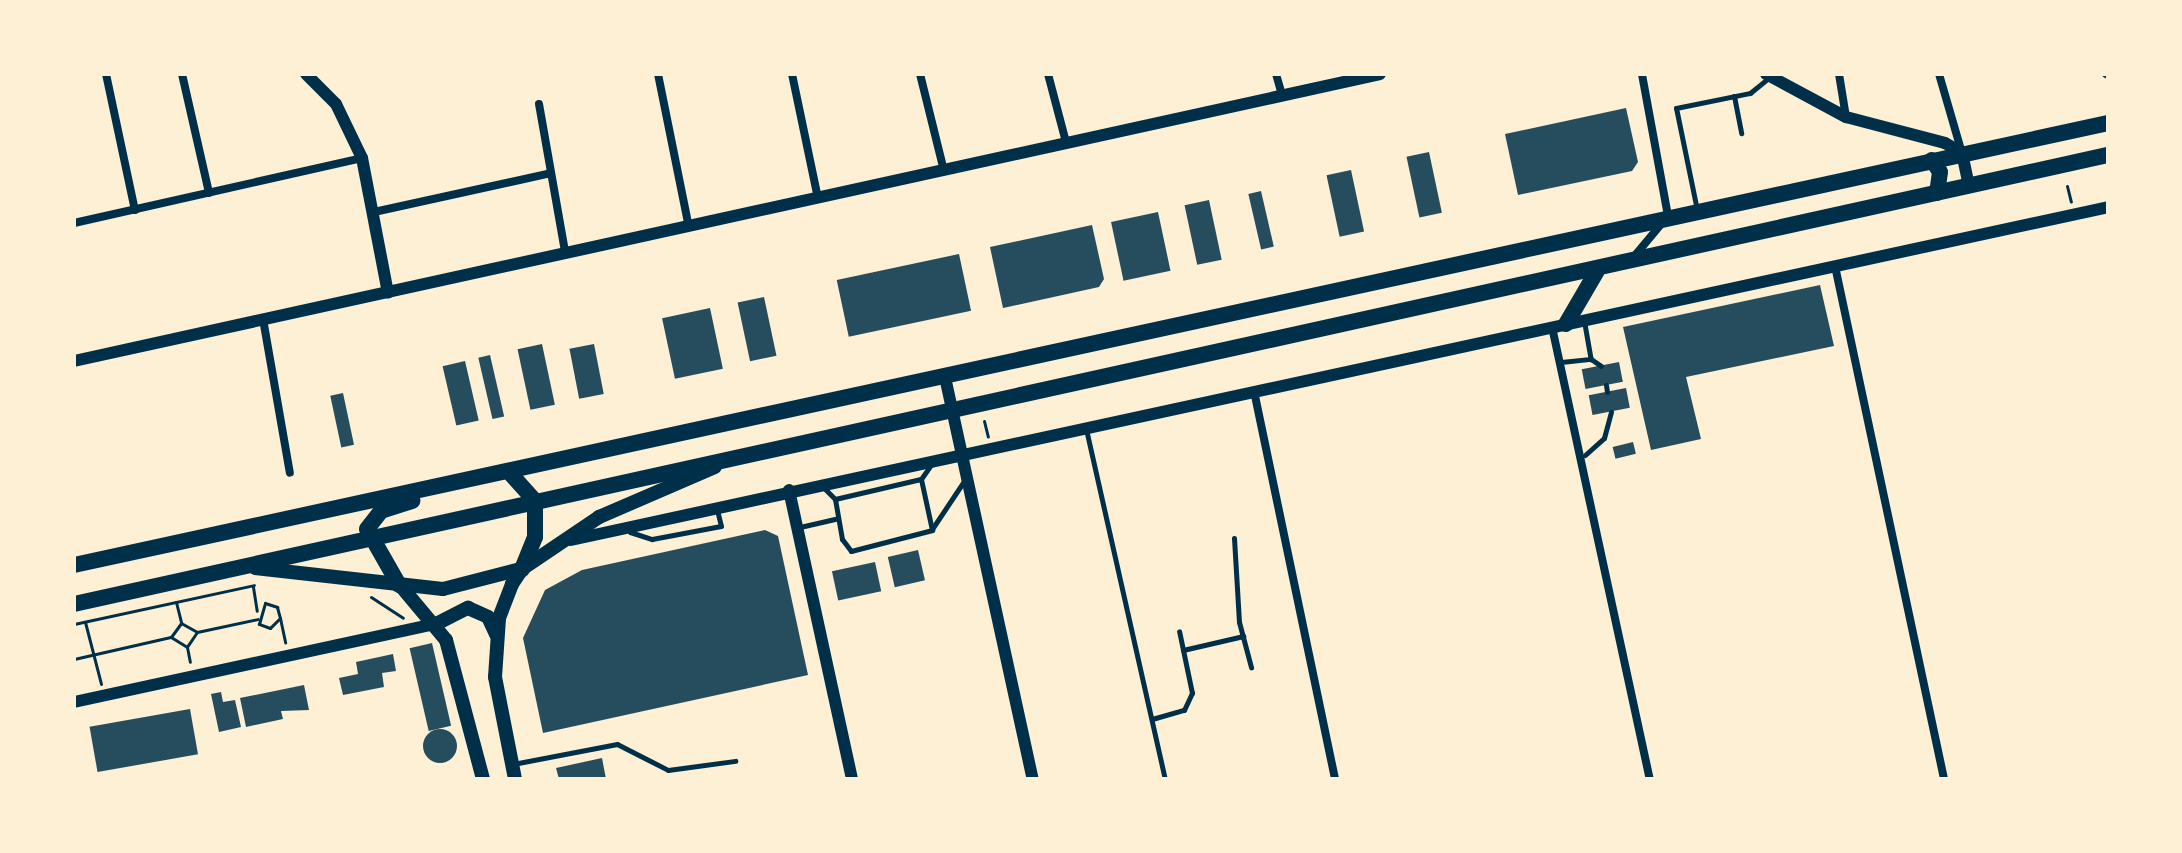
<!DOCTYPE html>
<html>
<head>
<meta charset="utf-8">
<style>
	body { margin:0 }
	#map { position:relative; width:2182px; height:853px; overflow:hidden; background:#fdf0d5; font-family:Mulish,sans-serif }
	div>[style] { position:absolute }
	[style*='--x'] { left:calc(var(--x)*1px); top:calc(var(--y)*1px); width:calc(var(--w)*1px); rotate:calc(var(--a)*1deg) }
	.building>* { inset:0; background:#264d5e; transform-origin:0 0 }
	.round { border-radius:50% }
	.path>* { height:3px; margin:-1.5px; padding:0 1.5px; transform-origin:1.5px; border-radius:1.5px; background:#003049 }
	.service>* { height:5px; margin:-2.5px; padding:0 2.5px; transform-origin:2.5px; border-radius:2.5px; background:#003049 }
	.minor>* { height:8px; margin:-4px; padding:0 4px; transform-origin:4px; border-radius:4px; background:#003049 }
	.tertiary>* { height:12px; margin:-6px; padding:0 6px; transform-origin:6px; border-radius:6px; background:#003049 }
	.secondary>* { height:14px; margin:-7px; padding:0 7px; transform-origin:7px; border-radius:7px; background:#003049 }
	.trunk>* { height:16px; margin:-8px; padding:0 8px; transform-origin:8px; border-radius:8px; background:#003049 }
	span { translate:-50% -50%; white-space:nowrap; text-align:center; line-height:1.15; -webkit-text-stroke:8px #fdf0d5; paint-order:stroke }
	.frame { position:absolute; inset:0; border:76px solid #fdf0d5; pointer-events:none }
</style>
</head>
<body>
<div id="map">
	<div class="building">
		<div style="clip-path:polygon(1626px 108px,1638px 162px,1632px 171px,1518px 195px,1505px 134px)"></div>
		<div style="left:1429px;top:152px;width:62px;height:23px;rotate:78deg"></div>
		<div style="left:1351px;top:170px;width:63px;height:25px;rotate:78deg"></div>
		<div style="left:1261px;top:191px;width:57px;height:13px;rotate:77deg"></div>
		<div style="left:1209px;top:200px;width:61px;height:25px;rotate:78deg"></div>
		<div style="left:1158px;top:212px;width:60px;height:48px;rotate:78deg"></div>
		<div style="clip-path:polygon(1092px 225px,1104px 279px,1099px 287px,1003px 308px,990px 247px)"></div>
		<div style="left:959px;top:254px;width:58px;height:125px;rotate:78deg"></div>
		<div style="clip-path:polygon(1820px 285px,1834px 346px,1686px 377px,1701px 439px,1651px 450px,1623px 327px)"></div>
		<div style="left:764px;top:297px;width:60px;height:27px;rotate:78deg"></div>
		<div style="left:710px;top:308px;width:62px;height:49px;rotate:78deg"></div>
		<div style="left:542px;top:344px;width:62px;height:25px;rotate:78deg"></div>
		<div style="left:594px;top:344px;width:51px;height:25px;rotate:79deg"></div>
		<div style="left:490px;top:355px;width:63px;height:12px;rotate:77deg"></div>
		<div style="left:465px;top:361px;width:61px;height:23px;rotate:77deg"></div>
		<div style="left:1619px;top:362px;width:20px;height:38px;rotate:79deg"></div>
		<div style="left:1626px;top:388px;width:20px;height:38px;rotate:79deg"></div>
		<div style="left:343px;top:393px;width:53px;height:13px;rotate:78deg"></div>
		<div style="left:1633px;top:442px;width:12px;height:21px;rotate:76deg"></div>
		<div style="clip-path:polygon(765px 530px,778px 536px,808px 675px,543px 733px,523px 638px,545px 590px,582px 570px)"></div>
		<div style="left:918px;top:550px;width:31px;height:31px;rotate:77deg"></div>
		<div style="left:875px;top:562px;width:30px;height:44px;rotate:78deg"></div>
		<div style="left:432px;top:643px;width:85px;height:23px;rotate:77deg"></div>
		<div style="clip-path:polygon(393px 654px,396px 671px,382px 673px,384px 687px,343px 695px,339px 678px,358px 674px,356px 662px)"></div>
		<div style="clip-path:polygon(304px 685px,309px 710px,281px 711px,283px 719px,246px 727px,240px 698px)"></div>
		<div style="clip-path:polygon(221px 692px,223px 702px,235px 700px,241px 727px,219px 732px,211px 694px)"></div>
		<div style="left:190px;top:709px;width:46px;height:102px;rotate:80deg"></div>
		<div class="round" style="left:423px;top:729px;width:34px;height:34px"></div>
		<div style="clip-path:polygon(602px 758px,606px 779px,559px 779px,556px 768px)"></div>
	</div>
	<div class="path">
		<div style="--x:2067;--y:186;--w:16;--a:76"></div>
		<div style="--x:984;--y:421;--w:16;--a:76"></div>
		<div style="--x:253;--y:587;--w:24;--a:81"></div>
		<div style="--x:371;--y:597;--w:38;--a:33"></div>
		<div style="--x:176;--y:602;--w:21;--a:76"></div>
		<div style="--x:265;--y:603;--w:13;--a:18"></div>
		<div style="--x:277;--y:607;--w:11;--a:75"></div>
		<div style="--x:280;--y:618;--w:14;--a:135"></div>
		<div style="--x:270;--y:628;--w:12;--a:-160"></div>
		<div style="--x:259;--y:624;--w:22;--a:-74"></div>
		<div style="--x:280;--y:618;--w:25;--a:78"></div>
		<div style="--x:85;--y:622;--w:64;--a:75.5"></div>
		<div style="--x:74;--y:624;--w:184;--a:-12.2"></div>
		<div style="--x:197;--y:632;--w:62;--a:-12"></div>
		<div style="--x:187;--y:647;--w:15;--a:79"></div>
		<div style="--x:74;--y:659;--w:99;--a:-12.8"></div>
		<div style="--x:171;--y:637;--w:17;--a:-54"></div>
		<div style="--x:181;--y:623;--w:18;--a:29"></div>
		<div style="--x:197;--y:632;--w:18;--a:124"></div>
		<div style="--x:187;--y:647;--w:19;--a:-148"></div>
	</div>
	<div class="service">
		<div style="--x:1734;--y:96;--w:38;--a:79"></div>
		<div style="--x:1697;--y:210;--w:104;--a:-101.6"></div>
		<div style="--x:1676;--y:108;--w:76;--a:-11.5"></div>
		<div style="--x:1750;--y:93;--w:26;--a:-39"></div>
		<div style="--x:1584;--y:321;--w:39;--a:80"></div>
		<div style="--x:1561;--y:362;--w:30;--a:-6"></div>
		<div style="--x:1591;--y:359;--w:12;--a:35"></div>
		<div style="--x:1606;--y:385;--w:7;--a:82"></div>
		<div style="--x:1086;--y:429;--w:359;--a:77.3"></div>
		<div style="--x:1585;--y:455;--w:25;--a:-42"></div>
		<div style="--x:1604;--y:438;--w:27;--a:-75"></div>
		<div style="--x:823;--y:487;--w:17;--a:45"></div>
		<div style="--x:835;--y:499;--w:88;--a:-13.1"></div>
		<div style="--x:921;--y:479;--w:16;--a:-55"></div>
		<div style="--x:835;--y:499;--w:41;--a:80.1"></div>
		<div style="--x:842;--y:539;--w:15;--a:53"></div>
		<div style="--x:851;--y:551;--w:84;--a:-14.5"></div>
		<div style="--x:932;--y:530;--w:52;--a:-102.2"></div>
		<div style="--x:800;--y:527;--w:39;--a:-13"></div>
		<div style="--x:932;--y:529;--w:61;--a:-56.3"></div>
		<div style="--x:630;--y:532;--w:23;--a:18"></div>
		<div style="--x:652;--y:539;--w:70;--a:-10.7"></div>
		<div style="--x:721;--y:526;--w:16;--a:-104"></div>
		<div style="--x:1234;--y:538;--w:84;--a:86.6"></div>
		<div style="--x:1239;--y:622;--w:47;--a:75.1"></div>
		<div style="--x:1183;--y:650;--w:62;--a:-13.1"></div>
		<div style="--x:1152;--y:719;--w:33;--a:-16"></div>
		<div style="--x:1184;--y:710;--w:19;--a:-65"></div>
		<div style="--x:1192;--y:693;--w:63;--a:-101.8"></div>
		<div style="--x:513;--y:764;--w:106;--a:-10.9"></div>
		<div style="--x:617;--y:744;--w:57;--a:27"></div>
		<div style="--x:668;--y:770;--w:68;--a:-7.7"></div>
	</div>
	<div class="minor">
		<div style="--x:106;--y:74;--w:139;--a:78"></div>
		<div style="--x:182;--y:74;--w:122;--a:77.2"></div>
		<div style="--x:658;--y:74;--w:152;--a:78.6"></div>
		<div style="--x:792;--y:74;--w:127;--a:78.2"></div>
		<div style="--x:920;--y:74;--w:100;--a:76.1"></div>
		<div style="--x:1048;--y:74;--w:70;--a:75.2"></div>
		<div style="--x:1276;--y:74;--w:22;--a:74"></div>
		<div style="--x:1839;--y:74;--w:44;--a:80.8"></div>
		<div style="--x:1939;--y:74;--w:82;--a:73.8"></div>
		<div style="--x:2106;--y:74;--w:2;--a:27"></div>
		<div style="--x:539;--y:104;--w:149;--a:80"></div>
		<div style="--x:374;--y:212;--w:181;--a:-12.4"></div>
		<div style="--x:74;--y:223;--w:295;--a:-12.7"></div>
		<div style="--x:1632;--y:259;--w:56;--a:-50.1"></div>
		<div style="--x:1668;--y:216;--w:144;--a:-100.4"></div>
		<div style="--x:1835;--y:266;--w:524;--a:78"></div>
		<div style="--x:263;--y:319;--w:156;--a:80.1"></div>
		<div style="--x:1552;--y:327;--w:463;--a:77.8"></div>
		<div style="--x:1254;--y:391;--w:396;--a:78.2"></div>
	</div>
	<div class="tertiary">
		<div style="--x:306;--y:74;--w:42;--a:45"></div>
		<div style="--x:336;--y:104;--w:60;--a:64.3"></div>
		<div style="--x:362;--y:158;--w:137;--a:79.1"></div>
		<div style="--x:1766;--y:74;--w:91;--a:28.3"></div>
		<div style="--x:1846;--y:117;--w:102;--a:14.7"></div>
		<div style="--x:1945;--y:143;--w:20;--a:30"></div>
		<div style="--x:1962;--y:153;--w:35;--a:78"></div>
		<div style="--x:74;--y:361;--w:1337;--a:-12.39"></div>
		<div style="--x:945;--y:377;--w:412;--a:77.7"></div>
		<div style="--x:789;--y:490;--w:296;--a:77.7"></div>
		<div style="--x:571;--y:540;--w:1573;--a:-12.22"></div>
		<div style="--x:74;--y:702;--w:372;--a:-12.2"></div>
	</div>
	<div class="secondary">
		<div style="--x:255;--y:568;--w:189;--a:6.4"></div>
		<div style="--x:443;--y:589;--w:81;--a:-14.4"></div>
		<div style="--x:400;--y:585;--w:72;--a:50.1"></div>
		<div style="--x:446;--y:640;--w:144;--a:75.1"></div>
		<div style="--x:438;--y:623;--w:34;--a:-27"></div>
		<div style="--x:468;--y:608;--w:22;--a:24"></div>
		<div style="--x:488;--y:617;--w:19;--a:65"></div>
		<div style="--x:515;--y:779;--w:104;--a:-101.1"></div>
		<div style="--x:495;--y:677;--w:59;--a:-86.1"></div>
		<div style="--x:499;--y:618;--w:36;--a:-69"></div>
		<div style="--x:512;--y:584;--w:18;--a:-56"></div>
		<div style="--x:522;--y:569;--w:93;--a:-34"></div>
		<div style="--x:599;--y:517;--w:126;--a:-23.3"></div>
	</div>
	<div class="trunk">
		<div style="--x:1932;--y:160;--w:14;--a:56"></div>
		<div style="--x:1940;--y:172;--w:21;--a:98"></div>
		<div style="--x:1566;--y:324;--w:61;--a:-59.7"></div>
		<div style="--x:509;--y:472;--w:39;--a:48"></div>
		<div style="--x:535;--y:501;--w:36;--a:90"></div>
		<div style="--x:535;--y:537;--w:35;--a:112"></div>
		<div style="--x:74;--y:565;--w:2081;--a:-12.26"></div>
		<div style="--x:399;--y:585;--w:64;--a:-119.7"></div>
		<div style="--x:367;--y:529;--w:23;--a:-52"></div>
		<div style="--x:381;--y:511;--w:33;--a:-18"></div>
		<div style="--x:74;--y:604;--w:2083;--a:-12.45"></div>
	</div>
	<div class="frame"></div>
</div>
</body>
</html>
